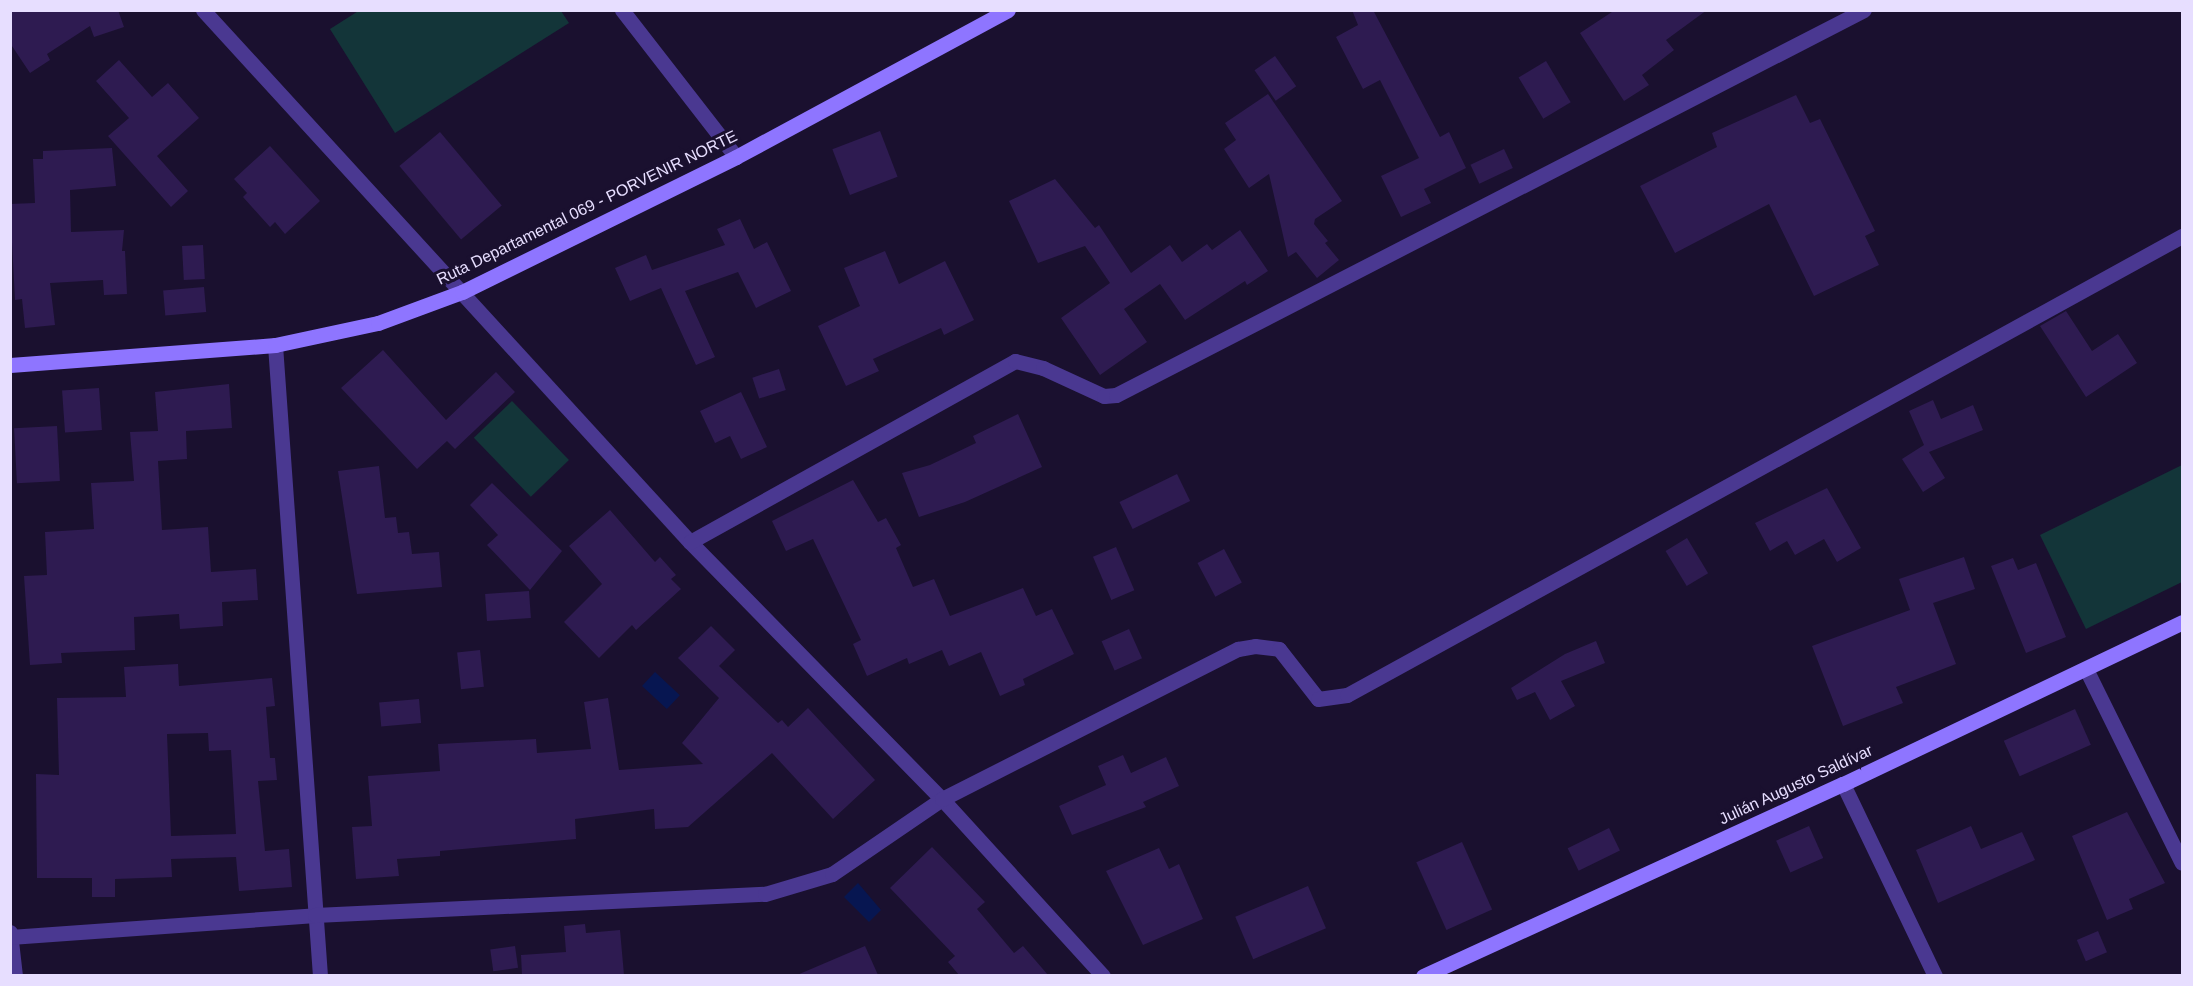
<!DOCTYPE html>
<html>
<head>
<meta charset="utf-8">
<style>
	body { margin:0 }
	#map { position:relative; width:2193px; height:986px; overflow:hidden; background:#1a102f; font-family:Helvetica,sans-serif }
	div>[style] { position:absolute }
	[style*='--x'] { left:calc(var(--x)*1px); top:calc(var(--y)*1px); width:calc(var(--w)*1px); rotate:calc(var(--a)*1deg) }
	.green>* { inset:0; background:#133539; transform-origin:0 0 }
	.water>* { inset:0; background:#071651; transform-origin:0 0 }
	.building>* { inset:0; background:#2e1b51; transform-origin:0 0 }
	.street>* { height:15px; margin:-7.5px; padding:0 7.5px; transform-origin:7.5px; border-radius:7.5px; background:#4a3891 }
	.secondary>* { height:15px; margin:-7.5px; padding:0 7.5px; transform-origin:7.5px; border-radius:7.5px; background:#8e75ff }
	span { translate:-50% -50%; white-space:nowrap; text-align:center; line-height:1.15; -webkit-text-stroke:6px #1a102f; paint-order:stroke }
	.street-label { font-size:16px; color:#e7deff }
	.frame { position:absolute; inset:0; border:12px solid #e7deff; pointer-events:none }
</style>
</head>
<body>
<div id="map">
	<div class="green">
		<div style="clip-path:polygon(360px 10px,561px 11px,569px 23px,395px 133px,330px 29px)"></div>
		<div style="left:512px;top:401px;width:82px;height:53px;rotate:46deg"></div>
		<div style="clip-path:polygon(2182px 465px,2182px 582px,2086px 629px,2040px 535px)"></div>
	</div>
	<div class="water">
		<div style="left:655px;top:672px;width:34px;height:19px;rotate:43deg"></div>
		<div style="clip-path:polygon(858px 883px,881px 910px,869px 922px,844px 897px)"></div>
	</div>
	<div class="building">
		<div style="clip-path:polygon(10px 10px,118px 10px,124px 27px,94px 37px,90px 26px,47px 54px,50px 60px,30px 73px,10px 43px)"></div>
		<div style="clip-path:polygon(1352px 10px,1373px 10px,1440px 137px,1449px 132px,1466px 168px,1424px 189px,1431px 203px,1401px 217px,1381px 176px,1419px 158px,1380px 80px,1363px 89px,1336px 37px,1358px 25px)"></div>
		<div style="clip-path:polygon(1615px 10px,1707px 10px,1666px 40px,1674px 50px,1642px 75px,1649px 85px,1624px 101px,1580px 33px)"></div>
		<div style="left:1275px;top:56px;width:37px;height:25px;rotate:55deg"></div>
		<div style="clip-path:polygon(119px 60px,152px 97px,168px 83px,199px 118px,157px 156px,188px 191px,171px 207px,108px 136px,129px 118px,96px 81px)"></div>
		<div style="left:1546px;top:61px;width:48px;height:32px;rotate:59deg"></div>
		<div style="clip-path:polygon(1268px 94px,1342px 201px,1315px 219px,1314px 224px,1328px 241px,1325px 243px,1339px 260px,1317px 278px,1296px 252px,1288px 257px,1269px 174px,1249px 188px,1224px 149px,1236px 140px,1225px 123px)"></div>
		<div style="clip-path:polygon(1796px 95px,1810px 123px,1820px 119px,1875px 231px,1865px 236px,1879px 265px,1814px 296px,1769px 204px,1675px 253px,1640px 186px,1717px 147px,1712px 133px)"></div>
		<div style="left:880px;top:131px;width:49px;height:51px;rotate:69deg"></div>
		<div style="left:440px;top:132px;width:96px;height:53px;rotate:50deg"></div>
		<div style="clip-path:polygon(270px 146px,320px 201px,285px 234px,275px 222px,270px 227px,243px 197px,247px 193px,234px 179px)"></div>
		<div style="clip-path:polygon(112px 148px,116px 186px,70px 190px,71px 232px,124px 230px,122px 251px,125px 251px,127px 294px,104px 295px,103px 280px,50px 283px,55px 325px,25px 328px,22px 299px,15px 300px,10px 204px,35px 203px,33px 159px,43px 159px,43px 151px)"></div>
		<div style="left:1504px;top:149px;width:21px;height:37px;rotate:65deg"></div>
		<div style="clip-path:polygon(1055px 179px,1095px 228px,1099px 225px,1131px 273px,1170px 245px,1182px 262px,1207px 244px,1212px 250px,1240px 230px,1268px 271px,1247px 285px,1245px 281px,1185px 320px,1160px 284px,1124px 309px,1147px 342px,1100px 375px,1061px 318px,1110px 283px,1085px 246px,1038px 263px,1009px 201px)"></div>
		<div style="clip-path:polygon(740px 219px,754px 249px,767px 242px,791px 291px,756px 308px,738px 272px,685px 291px,715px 357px,696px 365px,661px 288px,630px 301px,615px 268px,646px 255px,652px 270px,725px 245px,717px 229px)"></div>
		<div style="left:203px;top:245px;width:34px;height:21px;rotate:87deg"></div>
		<div style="clip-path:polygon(885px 251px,899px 284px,945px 261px,974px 320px,944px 335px,941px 328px,873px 359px,879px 371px,846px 386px,818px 326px,860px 306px,844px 268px)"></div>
		<div style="left:204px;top:287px;width:25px;height:41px;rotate:85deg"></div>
		<div style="clip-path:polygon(2066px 311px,2092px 351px,2118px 334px,2137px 363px,2086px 397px,2040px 326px)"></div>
		<div style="clip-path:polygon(383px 350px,446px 420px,496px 372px,515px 392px,455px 449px,447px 441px,417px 469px,341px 388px)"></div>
		<div style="left:779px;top:369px;width:22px;height:28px;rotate:72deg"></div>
		<div style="clip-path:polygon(229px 384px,232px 428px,186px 431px,187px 459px,158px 461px,162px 530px,208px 527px,211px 572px,256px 569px,258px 600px,222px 602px,223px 626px,180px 629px,179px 614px,134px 617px,135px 650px,61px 653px,62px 663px,30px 665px,24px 576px,47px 575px,45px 532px,94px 529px,91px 483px,134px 481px,130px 432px,158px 431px,155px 392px)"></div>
		<div style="left:99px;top:388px;width:42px;height:37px;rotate:86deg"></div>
		<div style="clip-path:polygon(741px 392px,767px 447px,741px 459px,730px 436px,715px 443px,700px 411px)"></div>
		<div style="clip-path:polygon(1933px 400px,1941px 419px,1973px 405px,1983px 430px,1929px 452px,1945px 478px,1923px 492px,1902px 459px,1924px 445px,1909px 411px)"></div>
		<div style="clip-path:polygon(1018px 414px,1042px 467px,965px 502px,919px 517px,902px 473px,930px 465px,976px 443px,973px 436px)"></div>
		<div style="left:57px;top:426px;width:55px;height:43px;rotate:87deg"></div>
		<div style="clip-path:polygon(379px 466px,385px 518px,396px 517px,398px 533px,409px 532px,412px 554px,439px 552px,442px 587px,357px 594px,338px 471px)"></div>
		<div style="left:1177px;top:474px;width:30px;height:64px;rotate:64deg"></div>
		<div style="clip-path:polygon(853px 480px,878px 522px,886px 518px,901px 545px,896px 548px,913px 587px,934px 579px,950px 616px,1023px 588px,1036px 616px,1052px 609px,1074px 654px,1023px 679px,1025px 685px,1000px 696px,981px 652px,949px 666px,942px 650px,909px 664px,907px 658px,867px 676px,853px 644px,861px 640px,813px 539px,786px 551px,772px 521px)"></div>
		<div style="clip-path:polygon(492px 483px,562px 551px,530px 590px,487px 545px,498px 535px,470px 505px)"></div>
		<div style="clip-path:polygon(1827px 488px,1861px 548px,1837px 562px,1824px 539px,1795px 555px,1787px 541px,1770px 551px,1755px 523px)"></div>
		<div style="clip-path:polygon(610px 510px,655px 562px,660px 557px,676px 575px,671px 579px,681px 589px,636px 630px,632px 625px,599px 658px,564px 622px,602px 584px,569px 546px)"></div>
		<div style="left:1687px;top:538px;width:41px;height:25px;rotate:59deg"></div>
		<div style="left:1116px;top:547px;width:47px;height:25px;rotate:67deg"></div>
		<div style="left:1224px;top:549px;width:38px;height:30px;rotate:62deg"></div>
		<div style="clip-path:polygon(1964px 557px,1975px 589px,1933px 603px,1956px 664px,1896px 687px,1903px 703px,1843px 726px,1812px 646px,1910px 610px,1899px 579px)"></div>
		<div style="clip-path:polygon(2013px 558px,2018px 570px,2036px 563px,2066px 637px,2026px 653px,1991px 566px)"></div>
		<div style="left:529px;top:591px;width:27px;height:44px;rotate:86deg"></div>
		<div style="clip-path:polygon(711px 626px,735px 650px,719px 666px,778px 723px,782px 720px,788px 727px,808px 708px,875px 780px,833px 819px,772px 753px,688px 827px,655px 829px,654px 809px,575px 819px,576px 839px,440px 851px,440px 856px,397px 859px,399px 876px,356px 879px,352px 827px,372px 826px,368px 776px,440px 771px,438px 744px,536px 739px,537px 753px,591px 749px,584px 702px,608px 698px,619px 770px,703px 764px,682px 743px,719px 698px,678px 658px)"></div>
		<div style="left:1129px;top:629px;width:32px;height:30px;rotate:66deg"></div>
		<div style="clip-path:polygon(1596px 641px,1605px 663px,1561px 681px,1575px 706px,1550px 720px,1535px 692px,1517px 700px,1511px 688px,1565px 654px)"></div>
		<div style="left:480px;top:650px;width:37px;height:23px;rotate:84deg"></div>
		<div style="clip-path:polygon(evenodd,178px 664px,179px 686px,272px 678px,275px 706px,266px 707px,270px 758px,275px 758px,277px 780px,258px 781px,265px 851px,289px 849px,292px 887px,239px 891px,236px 857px,171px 859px,172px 877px,115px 879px,115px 897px,92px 897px,92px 878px,37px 878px,36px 774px,59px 775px,57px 698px,126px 697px,124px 667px,178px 664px,208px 733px,209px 751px,231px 750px,236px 834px,171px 836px,167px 734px,208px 733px)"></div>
		<div style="left:419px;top:699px;width:24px;height:40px;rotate:85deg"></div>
		<div style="left:2075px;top:709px;width:39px;height:78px;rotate:66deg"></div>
		<div style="clip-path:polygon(1123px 755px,1131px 773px,1166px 757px,1179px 786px,1143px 802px,1146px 807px,1072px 835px,1059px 806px,1106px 785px,1098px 766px)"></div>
		<div style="clip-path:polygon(2127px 812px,2165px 883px,2129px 899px,2133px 909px,2107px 920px,2072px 836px)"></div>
		<div style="left:1809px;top:826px;width:35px;height:36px;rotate:66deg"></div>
		<div style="clip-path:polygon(1971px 826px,1981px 849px,2022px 832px,2035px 860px,1938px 903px,1916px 850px)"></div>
		<div style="left:1609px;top:828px;width:25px;height:46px;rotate:64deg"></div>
		<div style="left:1462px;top:842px;width:74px;height:50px;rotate:66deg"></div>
		<div style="clip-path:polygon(932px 847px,985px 902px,977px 909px,1014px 953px,1023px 946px,1048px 975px,959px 975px,948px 962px,955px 956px,890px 888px)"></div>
		<div style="clip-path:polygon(1159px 848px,1169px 869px,1179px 864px,1203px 919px,1143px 945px,1106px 871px)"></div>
		<div style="left:1308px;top:886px;width:46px;height:79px;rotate:67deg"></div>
		<div style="clip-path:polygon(585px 924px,586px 933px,620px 930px,624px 975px,522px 975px,521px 955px,566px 952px,564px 926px)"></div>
		<div style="left:2098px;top:931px;width:23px;height:23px;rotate:67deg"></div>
		<div style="left:515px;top:946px;width:22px;height:25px;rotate:82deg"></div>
		<div style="clip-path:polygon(865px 946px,878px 975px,797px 975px)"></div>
	</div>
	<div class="street">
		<div style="--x:203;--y:10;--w:721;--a:47.53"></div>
		<div style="--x:690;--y:542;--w:360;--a:45.6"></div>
		<div style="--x:942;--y:799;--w:239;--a:47.7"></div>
		<div style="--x:622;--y:10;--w:186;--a:52.2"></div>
		<div style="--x:275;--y:345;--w:633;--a:85.92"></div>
		<div style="--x:690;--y:542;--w:372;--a:-29.1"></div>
		<div style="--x:1015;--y:361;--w:29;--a:14"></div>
		<div style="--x:1043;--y:368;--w:67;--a:24.7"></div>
		<div style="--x:1104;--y:396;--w:12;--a:-5"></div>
		<div style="--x:1116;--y:395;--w:841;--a:-27.24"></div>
		<div style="--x:2086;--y:669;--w:216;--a:63.7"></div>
		<div style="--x:1843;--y:784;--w:213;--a:64.4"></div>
		<div style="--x:10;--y:932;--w:44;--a:83.5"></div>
		<div style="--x:10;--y:937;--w:306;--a:-4.1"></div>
		<div style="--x:315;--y:915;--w:450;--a:-2.7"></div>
		<div style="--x:765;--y:894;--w:70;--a:-16.6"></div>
		<div style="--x:832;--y:874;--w:133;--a:-34.3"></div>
		<div style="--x:942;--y:799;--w:332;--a:-26.9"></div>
		<div style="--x:1238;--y:649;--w:17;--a:-10"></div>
		<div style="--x:1255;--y:646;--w:24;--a:7"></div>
		<div style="--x:1279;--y:649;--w:63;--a:52"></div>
		<div style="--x:1318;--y:699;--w:29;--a:-8"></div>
		<div style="--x:1347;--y:695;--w:953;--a:-28.8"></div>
	</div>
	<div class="secondary">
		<div style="--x:10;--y:365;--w:266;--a:-4.3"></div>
		<div style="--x:275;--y:345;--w:105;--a:-12.1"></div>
		<div style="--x:378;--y:323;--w:90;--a:-20.3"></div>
		<div style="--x:462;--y:292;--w:305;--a:-26.2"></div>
		<div style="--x:736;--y:157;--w:309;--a:-28.4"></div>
		<div style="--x:1423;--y:976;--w:462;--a:-24.6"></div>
		<div style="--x:1843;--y:784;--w:376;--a:-25.5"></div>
	</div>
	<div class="street-label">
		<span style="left:587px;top:208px;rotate:-26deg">Ruta Departamental 069 - PORVENIR NORTE</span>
		<span style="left:1796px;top:785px;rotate:-25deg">Julián Augusto Saldívar</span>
	</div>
	<div class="frame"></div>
</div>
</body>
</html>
